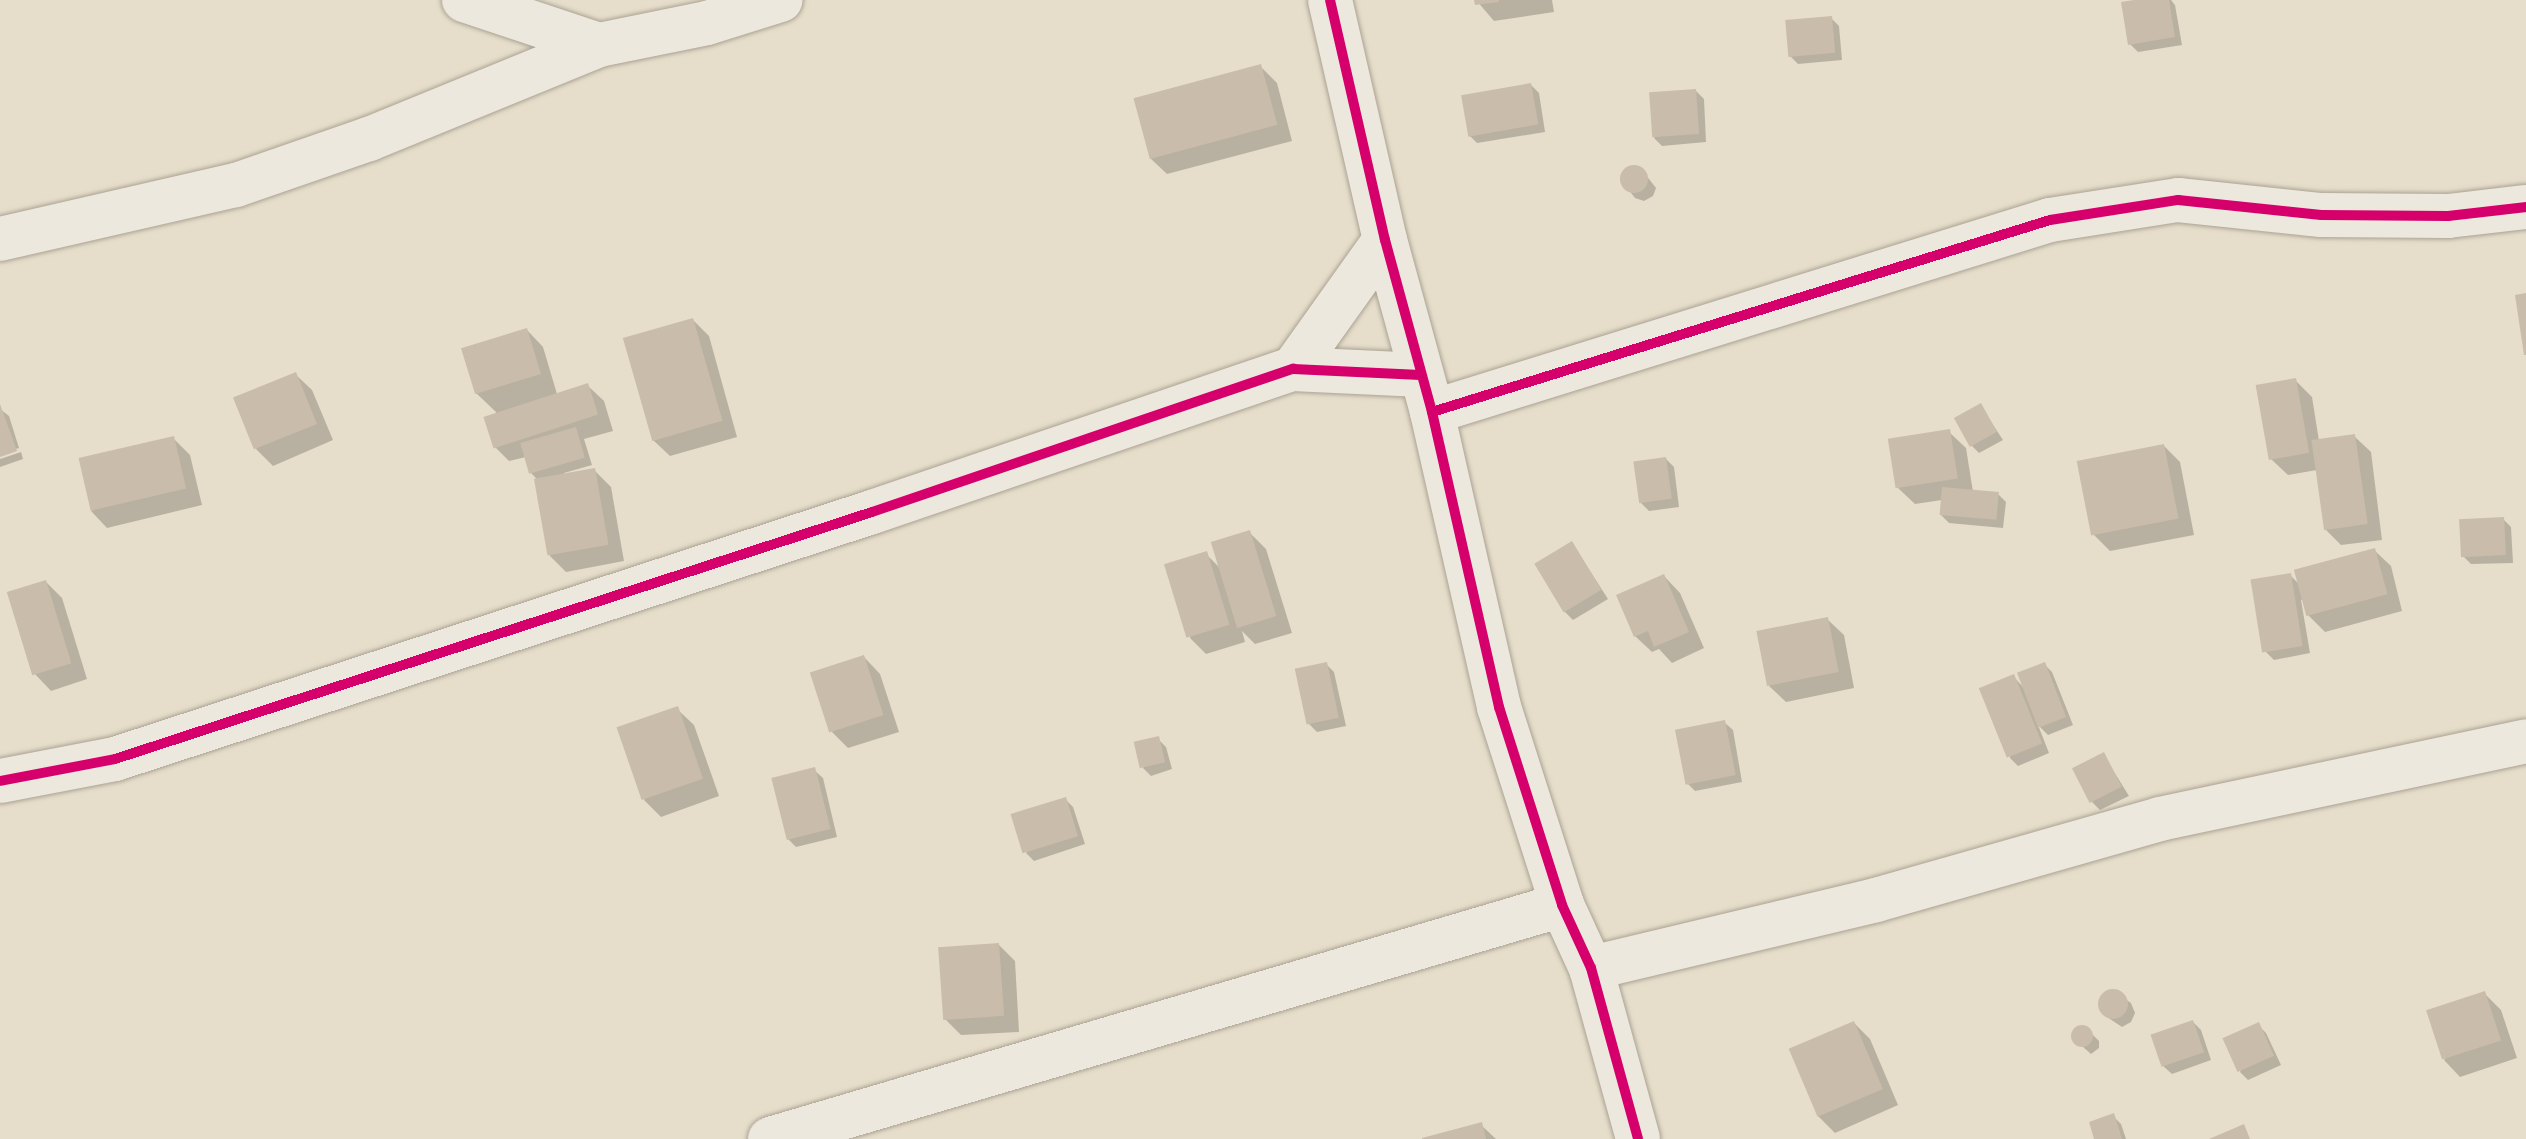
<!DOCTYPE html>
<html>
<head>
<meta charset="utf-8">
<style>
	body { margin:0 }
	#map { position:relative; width:2526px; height:1139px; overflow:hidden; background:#e6deca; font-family:Bitter,serif }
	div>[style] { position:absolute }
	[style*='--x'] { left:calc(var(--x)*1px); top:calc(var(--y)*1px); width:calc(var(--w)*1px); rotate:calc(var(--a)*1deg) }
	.shadow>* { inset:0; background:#0003 }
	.building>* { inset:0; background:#cabcaa; transform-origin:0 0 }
	.round { border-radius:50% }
	.roads { filter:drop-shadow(0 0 2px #aba294) drop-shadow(0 0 2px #aba294) }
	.street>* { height:44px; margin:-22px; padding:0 22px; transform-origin:22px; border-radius:22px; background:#ede8dd }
	.cycleway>* { height:10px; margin:-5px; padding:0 5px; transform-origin:5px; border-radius:5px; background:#d6006c }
	span { translate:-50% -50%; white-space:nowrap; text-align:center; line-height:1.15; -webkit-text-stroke:8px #f9edcf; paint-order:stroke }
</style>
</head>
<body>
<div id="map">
	<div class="shadow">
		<div style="clip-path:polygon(1476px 0,1552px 0,1554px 12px,1494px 21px)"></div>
		<div style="clip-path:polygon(2146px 0,2171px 0,2175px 5px,2182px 45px,2138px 52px,2130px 44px)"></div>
		<div style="clip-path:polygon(1831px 18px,1839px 26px,1842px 60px,1798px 64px,1790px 56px)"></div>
		<div style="clip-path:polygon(1260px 66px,1277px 83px,1292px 141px,1167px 174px,1150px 158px)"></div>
		<div style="clip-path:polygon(1531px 85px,1539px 93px,1545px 132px,1477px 143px,1469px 135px)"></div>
		<div style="clip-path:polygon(1696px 91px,1704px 99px,1706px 142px,1662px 146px,1654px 138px)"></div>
		<div style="clip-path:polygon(1633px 167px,1642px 170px,1656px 188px,1653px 196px,1644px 201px,1635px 198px,1622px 181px,1625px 171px)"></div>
		<div style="clip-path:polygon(693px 320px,709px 336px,737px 437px,670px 456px,653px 440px)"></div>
		<div style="clip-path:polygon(527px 330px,543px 347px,557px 394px,587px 385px,604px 401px,613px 431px,584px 439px,592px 465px,564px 473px,564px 476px,594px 470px,611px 487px,624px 561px,566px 572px,550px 556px,539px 481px,530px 472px,526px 457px,509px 461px,493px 445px,496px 412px,476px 393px)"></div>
		<div style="clip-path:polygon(295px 374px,312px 390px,333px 440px,273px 466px,256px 449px)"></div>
		<div style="clip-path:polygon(2295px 380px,2312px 397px,2319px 441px,2354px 436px,2371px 452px,2382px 540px,2341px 545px,2325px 529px,2317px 470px,2288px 475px,2271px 459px)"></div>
		<div style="clip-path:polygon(1980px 405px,2003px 440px,1979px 453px,1971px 445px)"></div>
		<div style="clip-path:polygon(0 409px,9px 416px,19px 448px,0 454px)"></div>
		<div style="clip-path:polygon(1949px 432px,1966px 448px,1973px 492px,1998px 494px,2006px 502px,2003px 528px,1949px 523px,1941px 515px,1942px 500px,1915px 504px,1898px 488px)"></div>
		<div style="clip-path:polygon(173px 438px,190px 455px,202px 505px,107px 528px,91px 511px)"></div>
		<div style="clip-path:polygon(2164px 446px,2180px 462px,2194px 535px,2110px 551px,2093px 534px)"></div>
		<div style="clip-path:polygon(21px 452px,23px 459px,0 467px,0 459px)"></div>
		<div style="clip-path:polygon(1666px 459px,1674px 467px,1679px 507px,1649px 511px,1641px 503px)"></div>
		<div style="clip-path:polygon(2503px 519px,2511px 527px,2513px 563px,2471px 564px,2463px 556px)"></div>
		<div style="clip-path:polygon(1250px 533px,1266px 549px,1292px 633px,1255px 644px,1242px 631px,1245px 642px,1206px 654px,1190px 638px,1206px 554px,1221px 569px)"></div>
		<div style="clip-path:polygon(1572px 543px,1608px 599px,1573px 620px,1565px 612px)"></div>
		<div style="clip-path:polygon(2374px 550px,2391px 566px,2402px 611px,2325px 632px,2308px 615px,2304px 599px,2301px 600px,2310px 653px,2274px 660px,2266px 652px,2290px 575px,2301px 586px)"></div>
		<div style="clip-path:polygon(1664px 576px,1680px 593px,1704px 648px,1672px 663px,1659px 649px,1652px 652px,1635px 636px)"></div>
		<div style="clip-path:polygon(46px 582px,62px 598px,87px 679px,51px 691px,35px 674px)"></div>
		<div style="clip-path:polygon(1827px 619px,1844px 635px,1854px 688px,1786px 702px,1769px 686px)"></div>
		<div style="clip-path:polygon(864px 657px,880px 674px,899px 732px,848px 748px,832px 732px)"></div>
		<div style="clip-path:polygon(1326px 664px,1334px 672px,1346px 726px,1317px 732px,1309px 724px)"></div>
		<div style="clip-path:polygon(2044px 664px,2052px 672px,2073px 725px,2048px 735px,2038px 725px,2049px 753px,2018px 766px,2010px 758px,2013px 676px,2024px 688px)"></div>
		<div style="clip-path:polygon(677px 709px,694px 725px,719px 796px,661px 817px,644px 800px)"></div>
		<div style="clip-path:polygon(1724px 722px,1733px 730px,1742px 782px,1695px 791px,1687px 783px)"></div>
		<div style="clip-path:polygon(1158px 739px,1166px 747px,1172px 769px,1151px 776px,1143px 768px)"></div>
		<div style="clip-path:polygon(2103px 754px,2129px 796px,2100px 810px,2092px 802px)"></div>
		<div style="clip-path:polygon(814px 770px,823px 778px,837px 837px,796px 847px,788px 839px)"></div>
		<div style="clip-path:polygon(1065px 799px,1073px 807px,1085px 844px,1034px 861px,1026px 853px)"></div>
		<div style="clip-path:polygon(999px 945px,1015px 961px,1019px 1032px,961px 1035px,945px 1019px)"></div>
		<div style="clip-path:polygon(2113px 991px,2131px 1003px,2135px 1013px,2131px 1022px,2122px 1027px,2104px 1015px,2100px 1004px,2103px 995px)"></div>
		<div style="clip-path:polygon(2485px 994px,2501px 1010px,2517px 1058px,2460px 1077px,2444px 1060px)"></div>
		<div style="clip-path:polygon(2193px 1022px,2201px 1030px,2211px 1060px,2172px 1074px,2163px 1066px)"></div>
		<div style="clip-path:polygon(1854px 1023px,1870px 1039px,1898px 1105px,1835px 1133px,1818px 1116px)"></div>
		<div style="clip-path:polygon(2258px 1025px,2266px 1033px,2281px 1065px,2248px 1080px,2240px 1072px)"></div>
		<div style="clip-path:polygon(2079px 1027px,2086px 1028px,2099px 1041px,2099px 1048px,2091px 1054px,2074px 1039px)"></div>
		<div style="clip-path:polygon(2113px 1116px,2121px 1124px,2126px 1139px,2096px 1139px)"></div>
		<div style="clip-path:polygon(1481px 1125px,1496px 1139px,1426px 1139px)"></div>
	</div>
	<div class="building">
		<div style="clip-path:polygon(1474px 0,1499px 0,1499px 2px,1475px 5px)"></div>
		<div style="clip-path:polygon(2134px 0,2169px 0,2175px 37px,2128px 45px,2121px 2px)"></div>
		<div style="left:1832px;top:16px;width:37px;height:47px;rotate:85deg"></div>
		<div style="left:1261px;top:64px;width:63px;height:132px;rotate:75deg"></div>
		<div style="left:1531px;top:83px;width:42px;height:71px;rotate:80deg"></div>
		<div style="left:1696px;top:89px;width:45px;height:47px;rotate:86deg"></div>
		<div class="round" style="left:1620px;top:165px;width:28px;height:28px"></div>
		<div style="clip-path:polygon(2526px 293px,2526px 355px,2524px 355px,2515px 295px)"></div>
		<div style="left:693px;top:318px;width:107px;height:73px;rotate:74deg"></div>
		<div style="left:527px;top:328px;width:48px;height:69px;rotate:73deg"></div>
		<div style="left:296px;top:372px;width:56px;height:68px;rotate:68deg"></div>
		<div style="left:2296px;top:378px;width:76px;height:41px;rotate:80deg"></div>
		<div style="left:588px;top:383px;width:33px;height:110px;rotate:72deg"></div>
		<div style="left:1981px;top:403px;width:33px;height:31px;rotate:61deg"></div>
		<div style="clip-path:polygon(0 404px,17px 451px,0 457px)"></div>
		<div style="left:576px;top:427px;width:32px;height:58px;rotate:74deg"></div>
		<div style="left:1950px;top:429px;width:50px;height:63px;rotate:81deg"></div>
		<div style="left:2355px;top:434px;width:91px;height:44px;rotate:82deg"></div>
		<div style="left:174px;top:436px;width:54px;height:98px;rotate:77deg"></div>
		<div style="left:2164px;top:444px;width:76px;height:89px;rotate:79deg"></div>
		<div style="left:1666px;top:457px;width:42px;height:33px;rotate:82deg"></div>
		<div style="left:595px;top:468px;width:78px;height:62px;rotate:80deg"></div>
		<div style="left:1942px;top:487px;width:57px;height:28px;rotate:5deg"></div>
		<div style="left:2504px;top:517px;width:38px;height:45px;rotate:87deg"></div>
		<div style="left:1250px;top:530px;width:90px;height:41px;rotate:73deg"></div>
		<div style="left:1572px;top:541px;width:57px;height:44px;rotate:59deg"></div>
		<div style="left:2375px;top:548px;width:48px;height:84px;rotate:75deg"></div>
		<div style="left:1207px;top:551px;width:77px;height:45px;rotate:73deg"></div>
		<div style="left:2291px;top:573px;width:74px;height:41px;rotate:81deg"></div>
		<div style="clip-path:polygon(1664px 574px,1689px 632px,1654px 647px,1648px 631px,1634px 637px,1616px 595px)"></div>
		<div style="left:46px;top:580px;width:87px;height:41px;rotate:73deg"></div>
		<div style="left:1828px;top:617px;width:56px;height:73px;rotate:79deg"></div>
		<div style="left:864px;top:655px;width:63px;height:57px;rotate:72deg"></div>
		<div style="left:1327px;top:662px;width:57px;height:33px;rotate:78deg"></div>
		<div style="left:2045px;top:662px;width:59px;height:30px;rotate:69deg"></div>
		<div style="left:2014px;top:674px;width:75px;height:38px;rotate:68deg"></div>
		<div style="left:678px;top:706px;width:77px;height:65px;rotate:71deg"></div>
		<div style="left:1725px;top:720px;width:56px;height:51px;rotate:79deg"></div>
		<div style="left:1159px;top:736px;width:27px;height:26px;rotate:77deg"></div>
		<div style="left:2104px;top:752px;width:39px;height:36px;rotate:63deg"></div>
		<div style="left:815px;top:767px;width:64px;height:45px;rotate:76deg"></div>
		<div style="left:1066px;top:797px;width:41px;height:58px;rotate:73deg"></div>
		<div style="left:999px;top:943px;width:73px;height:61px;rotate:86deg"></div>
		<div class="round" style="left:2098px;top:989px;width:30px;height:30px"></div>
		<div style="left:2485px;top:991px;width:52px;height:62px;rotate:72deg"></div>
		<div style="left:2193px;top:1020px;width:34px;height:45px;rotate:71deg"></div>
		<div style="left:1854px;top:1021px;width:74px;height:71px;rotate:67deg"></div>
		<div style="left:2259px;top:1022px;width:37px;height:40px;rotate:66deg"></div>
		<div class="round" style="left:2071px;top:1025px;width:22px;height:22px"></div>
		<div style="clip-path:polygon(2114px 1113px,2122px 1139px,2094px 1139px,2089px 1122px)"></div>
		<div style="clip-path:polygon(1482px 1122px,1486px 1139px,1422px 1139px,1422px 1138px)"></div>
		<div style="clip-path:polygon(2244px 1124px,2250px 1139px,2209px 1139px)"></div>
	</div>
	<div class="roads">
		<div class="street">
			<div style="--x:464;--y:0;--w:142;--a:18.4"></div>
			<div style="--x:1330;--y:0;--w:246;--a:77.1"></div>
			<div style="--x:1385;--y:240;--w:178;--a:74.7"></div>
			<div style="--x:1432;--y:412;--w:303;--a:77.2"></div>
			<div style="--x:1499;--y:707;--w:208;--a:72.3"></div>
			<div style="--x:1562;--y:905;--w:69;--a:65.3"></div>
			<div style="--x:1591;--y:968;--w:177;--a:74.6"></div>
			<div style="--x:0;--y:239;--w:242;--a:-12.9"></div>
			<div style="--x:236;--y:185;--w:141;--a:-19.1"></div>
			<div style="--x:369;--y:139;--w:248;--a:-22.2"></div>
			<div style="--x:599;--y:45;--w:110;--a:-11.5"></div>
			<div style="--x:707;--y:23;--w:77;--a:-17.3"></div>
			<div style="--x:1293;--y:369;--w:158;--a:-54.5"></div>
			<div style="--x:1432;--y:412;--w:647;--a:-17.26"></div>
			<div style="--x:2050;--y:220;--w:130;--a:-8.9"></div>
			<div style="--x:2178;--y:200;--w:144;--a:6"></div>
			<div style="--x:2321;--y:215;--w:127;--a:0.5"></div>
			<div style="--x:2448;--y:216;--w:79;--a:-6.6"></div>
			<div style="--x:0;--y:781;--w:117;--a:-10.8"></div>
			<div style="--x:115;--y:759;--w:796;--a:-18.07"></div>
			<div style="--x:872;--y:512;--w:445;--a:-18.8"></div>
			<div style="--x:1293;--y:369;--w:128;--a:2.7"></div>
			<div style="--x:1591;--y:968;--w:293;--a:-13.4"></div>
			<div style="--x:1876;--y:900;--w:295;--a:-15.9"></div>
			<div style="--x:2160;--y:819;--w:374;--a:-12"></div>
			<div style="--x:770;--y:1139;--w:826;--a:-16.46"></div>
		</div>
	</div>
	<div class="cycleway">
		<div style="--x:1330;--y:0;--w:246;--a:77.1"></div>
		<div style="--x:1385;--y:240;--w:178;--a:74.7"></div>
		<div style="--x:1432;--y:412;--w:303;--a:77.2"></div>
		<div style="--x:1499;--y:707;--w:208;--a:72.3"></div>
		<div style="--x:1562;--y:905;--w:69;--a:65.3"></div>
		<div style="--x:1591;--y:968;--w:177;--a:74.6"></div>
		<div style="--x:1432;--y:412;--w:647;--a:-17.26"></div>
		<div style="--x:2050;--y:220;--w:130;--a:-8.9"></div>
		<div style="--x:2178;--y:200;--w:144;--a:6"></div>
		<div style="--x:2321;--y:215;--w:127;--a:0.5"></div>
		<div style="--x:2448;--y:216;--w:79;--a:-6.6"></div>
		<div style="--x:0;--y:781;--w:117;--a:-10.8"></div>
		<div style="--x:115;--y:759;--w:796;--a:-18.07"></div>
		<div style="--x:872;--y:512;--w:445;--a:-18.8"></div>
		<div style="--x:1293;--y:369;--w:128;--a:2.7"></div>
	</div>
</div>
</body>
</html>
